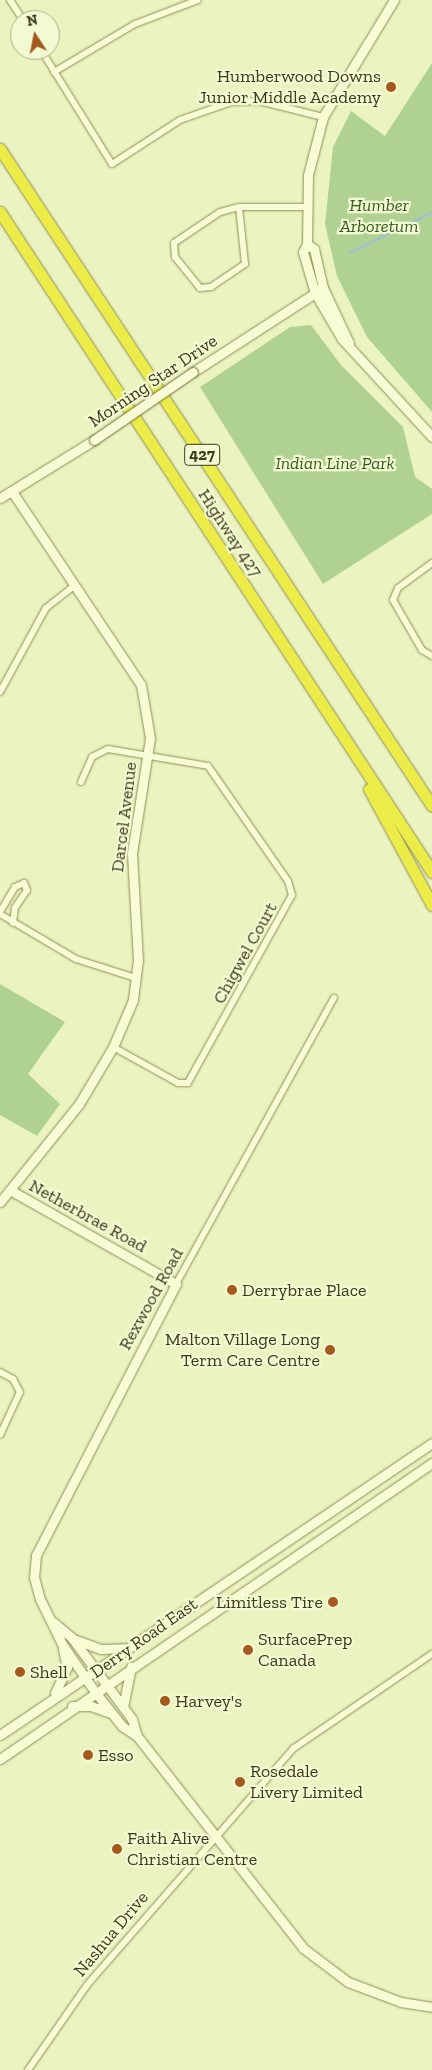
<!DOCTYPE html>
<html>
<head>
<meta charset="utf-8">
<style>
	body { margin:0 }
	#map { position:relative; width:432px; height:2070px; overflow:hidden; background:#ebf3c0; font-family:"Zilla Slab",serif }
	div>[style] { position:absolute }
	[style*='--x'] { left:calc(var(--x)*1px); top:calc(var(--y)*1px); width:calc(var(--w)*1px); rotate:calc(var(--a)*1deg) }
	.green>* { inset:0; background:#afd293 }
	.stream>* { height:2.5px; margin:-1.25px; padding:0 1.25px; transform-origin:1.25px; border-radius:1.25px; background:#a4c0c4 }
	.roads { filter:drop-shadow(0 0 1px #8e8d56) drop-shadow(0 0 1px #8e8d56) }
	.street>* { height:6px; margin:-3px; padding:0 3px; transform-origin:3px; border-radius:3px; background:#f7fcd5 }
	.secondary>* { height:9px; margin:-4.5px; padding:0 4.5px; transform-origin:4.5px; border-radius:4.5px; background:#f7fcd5 }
	.highway>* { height:11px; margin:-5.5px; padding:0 5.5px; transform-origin:5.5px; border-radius:5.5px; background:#ebec48 }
	.bridges { filter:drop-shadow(0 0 1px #706d39) drop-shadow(0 0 1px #706d39) }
	.secondary-bridge>* { height:9px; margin:-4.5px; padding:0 4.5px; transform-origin:4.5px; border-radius:4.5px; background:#f7fcd5 }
	.dots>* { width:14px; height:14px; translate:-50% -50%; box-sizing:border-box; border:2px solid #f3f9d1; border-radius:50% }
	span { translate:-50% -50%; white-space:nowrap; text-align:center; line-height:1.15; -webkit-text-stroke:4.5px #f3f9d1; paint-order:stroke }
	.shield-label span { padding:1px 4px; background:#f3f9d1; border:1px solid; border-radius:4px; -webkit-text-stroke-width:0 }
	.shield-label { font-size:16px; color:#3c3a1c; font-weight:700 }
	.poi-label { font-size:18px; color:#3c3a1c }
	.right { translate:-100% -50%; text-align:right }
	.left { translate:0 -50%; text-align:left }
	.park-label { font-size:18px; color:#325b20; font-style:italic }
	.street-label { font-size:18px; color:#3c3a1c }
	.north { position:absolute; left:10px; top:10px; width:50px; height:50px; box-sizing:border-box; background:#f3f9d1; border:1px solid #aaad89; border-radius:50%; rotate:349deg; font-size:14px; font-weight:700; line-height:20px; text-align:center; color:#3c3a1c }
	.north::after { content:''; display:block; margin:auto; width:18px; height:22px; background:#a4591f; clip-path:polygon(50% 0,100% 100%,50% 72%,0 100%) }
</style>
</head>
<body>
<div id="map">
	<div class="green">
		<div style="clip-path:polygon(432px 63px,432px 412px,367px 337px,337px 276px,325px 224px,333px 147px,351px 111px,385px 136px)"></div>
		<div style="clip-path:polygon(311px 325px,341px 365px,403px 427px,415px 477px,432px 489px,432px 514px,323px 584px,200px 387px,290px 327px)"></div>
		<div style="clip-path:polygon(0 984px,65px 1022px,28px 1074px,60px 1104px,37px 1136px,0 1115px)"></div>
	</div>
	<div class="stream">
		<div style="--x:350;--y:252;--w:91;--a:-26"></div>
	</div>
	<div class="roads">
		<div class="street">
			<div style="--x:10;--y:0;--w:24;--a:57"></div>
			<div style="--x:41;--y:50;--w:134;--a:58.1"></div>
			<div style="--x:112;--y:164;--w:81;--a:-32.9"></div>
			<div style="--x:180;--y:120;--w:54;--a:-19.4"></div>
			<div style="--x:231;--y:102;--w:28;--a:-2"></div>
			<div style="--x:259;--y:101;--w:66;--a:14"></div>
			<div style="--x:54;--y:72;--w:94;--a:-30.7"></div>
			<div style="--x:135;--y:24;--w:67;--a:-20.9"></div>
			<div style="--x:239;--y:207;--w:20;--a:165"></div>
			<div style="--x:220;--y:212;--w:55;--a:146"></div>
			<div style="--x:174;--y:243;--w:14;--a:86"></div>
			<div style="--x:175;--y:257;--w:40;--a:51"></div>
			<div style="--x:200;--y:288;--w:11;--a:-5"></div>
			<div style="--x:211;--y:287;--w:41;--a:-34.1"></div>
			<div style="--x:245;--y:264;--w:57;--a:-96"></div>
			<div style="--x:239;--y:207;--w:66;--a:0"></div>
			<div style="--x:432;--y:563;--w:42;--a:143.7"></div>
			<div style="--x:398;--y:588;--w:13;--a:113"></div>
			<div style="--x:393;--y:600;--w:58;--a:59.9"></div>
			<div style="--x:422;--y:650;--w:12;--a:31"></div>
			<div style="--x:0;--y:692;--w:96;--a:-61.3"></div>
			<div style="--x:46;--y:608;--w:37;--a:-38"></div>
			<div style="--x:81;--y:782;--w:27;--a:-66"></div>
			<div style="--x:92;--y:757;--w:18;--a:-27"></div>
			<div style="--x:108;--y:749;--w:101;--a:9.6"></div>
			<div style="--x:208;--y:766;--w:140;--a:55.2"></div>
			<div style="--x:288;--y:881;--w:15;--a:74"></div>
			<div style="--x:292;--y:895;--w:215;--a:119"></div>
			<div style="--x:188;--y:1083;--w:10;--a:180"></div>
			<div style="--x:178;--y:1083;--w:74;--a:-151"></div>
			<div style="--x:0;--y:912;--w:29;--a:-59"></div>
			<div style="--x:15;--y:887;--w:10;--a:-24"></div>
			<div style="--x:24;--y:883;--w:8;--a:67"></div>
			<div style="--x:27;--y:890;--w:22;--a:124"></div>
			<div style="--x:15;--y:908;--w:15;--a:98"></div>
			<div style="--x:0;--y:914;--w:88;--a:30.6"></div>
			<div style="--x:76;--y:959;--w:63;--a:17.6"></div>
			<div style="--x:176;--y:1284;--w:327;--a:-61.1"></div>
			<div style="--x:0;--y:1372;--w:15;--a:28"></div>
			<div style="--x:13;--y:1379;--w:15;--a:62"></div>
			<div style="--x:20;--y:1392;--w:47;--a:114.9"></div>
			<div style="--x:28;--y:2070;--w:103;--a:-55.2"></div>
			<div style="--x:87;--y:1985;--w:315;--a:-48.9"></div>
			<div style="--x:294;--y:1748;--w:167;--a:-34.3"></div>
		</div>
		<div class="secondary">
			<div style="--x:394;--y:0;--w:137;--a:121.3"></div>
			<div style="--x:323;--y:117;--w:60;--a:104.5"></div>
			<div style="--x:308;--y:175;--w:69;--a:90.8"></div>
			<div style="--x:307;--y:244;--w:9;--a:117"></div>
			<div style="--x:303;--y:252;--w:43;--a:73.7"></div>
			<div style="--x:315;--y:293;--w:53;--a:59.6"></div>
			<div style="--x:342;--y:339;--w:133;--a:47.4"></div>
			<div style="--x:307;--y:244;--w:9;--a:36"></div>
			<div style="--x:314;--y:249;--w:40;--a:77"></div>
			<div style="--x:323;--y:288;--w:61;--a:64.7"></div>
			<div style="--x:193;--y:372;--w:155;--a:-32.9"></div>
			<div style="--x:0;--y:498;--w:110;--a:-31.7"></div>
			<div style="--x:10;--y:1190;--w:191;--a:29.5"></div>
			<div style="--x:176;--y:1284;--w:305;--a:117.3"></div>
			<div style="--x:36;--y:1555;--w:22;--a:95"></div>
			<div style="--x:34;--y:1577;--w:23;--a:75"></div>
			<div style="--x:40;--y:1599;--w:50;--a:63.9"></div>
			<div style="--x:62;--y:1644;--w:58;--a:55.5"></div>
			<div style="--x:95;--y:1692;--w:43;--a:51.5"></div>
			<div style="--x:122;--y:1726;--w:18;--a:34"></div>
			<div style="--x:137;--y:1736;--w:269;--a:51.9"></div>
			<div style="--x:303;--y:1948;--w:56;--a:37.1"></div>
			<div style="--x:348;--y:1982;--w:57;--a:20.7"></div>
			<div style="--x:401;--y:2002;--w:31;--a:9"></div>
			<div style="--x:0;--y:1202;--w:126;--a:-51.1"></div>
			<div style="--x:79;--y:1104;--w:66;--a:-59.2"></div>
			<div style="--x:113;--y:1047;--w:51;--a:-66.9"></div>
			<div style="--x:133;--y:1000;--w:39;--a:-83"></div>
			<div style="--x:138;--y:961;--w:108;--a:-93.2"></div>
			<div style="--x:132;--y:853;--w:116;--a:-81.1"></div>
			<div style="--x:150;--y:738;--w:54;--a:-99.6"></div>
			<div style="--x:141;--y:685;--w:231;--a:-123.7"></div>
			<div style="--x:53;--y:1622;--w:25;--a:40"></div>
			<div style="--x:72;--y:1638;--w:101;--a:53.5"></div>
			<div style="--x:132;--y:1719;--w:18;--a:74"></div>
			<div style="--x:76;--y:1640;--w:27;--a:20"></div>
			<div style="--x:101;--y:1649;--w:25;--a:-2"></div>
			<div style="--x:55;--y:1693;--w:29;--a:-65"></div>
			<div style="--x:67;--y:1667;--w:18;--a:-103"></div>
			<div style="--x:72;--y:1706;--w:19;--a:0"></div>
			<div style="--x:91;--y:1706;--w:20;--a:20"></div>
			<div style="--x:123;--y:1707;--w:41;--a:-78.7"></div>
			<div style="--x:0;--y:1735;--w:521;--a:-34.06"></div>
			<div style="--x:0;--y:1759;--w:524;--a:-34.42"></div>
		</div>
		<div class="highway">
			<div style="--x:0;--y:149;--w:786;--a:56.67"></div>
			<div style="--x:0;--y:212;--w:789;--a:56.79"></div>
			<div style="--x:369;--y:789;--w:132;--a:61.5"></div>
		</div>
	</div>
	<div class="bridges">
		<div class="secondary-bridge">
			<div style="--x:94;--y:440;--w:120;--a:-34.5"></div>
		</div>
	</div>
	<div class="dots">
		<div style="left:391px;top:87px;background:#a4591f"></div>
		<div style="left:232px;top:1290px;background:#a4591f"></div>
		<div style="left:330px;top:1350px;background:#a4591f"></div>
		<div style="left:333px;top:1602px;background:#a4591f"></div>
		<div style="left:248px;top:1650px;background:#a4591f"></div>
		<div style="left:20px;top:1672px;background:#a4591f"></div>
		<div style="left:165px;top:1701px;background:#a4591f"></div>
		<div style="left:88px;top:1755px;background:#a4591f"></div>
		<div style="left:240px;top:1782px;background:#a4591f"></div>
		<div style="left:117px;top:1849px;background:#a4591f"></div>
	</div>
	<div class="shield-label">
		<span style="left:202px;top:455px">427</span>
	</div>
	<div class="poi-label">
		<span class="right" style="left:381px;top:87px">Humberwood Downs<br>Junior Middle Academy</span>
		<span class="left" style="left:242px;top:1290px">Derrybrae Place</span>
		<span class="right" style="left:320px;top:1350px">Malton Village Long<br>Term Care Centre</span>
		<span class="right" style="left:323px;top:1602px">Limitless Tire</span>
		<span class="left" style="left:258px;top:1650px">SurfacePrep<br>Canada</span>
		<span class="left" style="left:30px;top:1672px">Shell</span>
		<span class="left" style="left:175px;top:1701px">Harvey's</span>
		<span class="left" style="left:98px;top:1755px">Esso</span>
		<span class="left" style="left:250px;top:1782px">Rosedale<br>Livery Limited</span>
		<span class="left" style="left:127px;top:1849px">Faith Alive<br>Christian Centre</span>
	</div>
	<div class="park-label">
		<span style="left:379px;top:216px">Humber<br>Arboretum</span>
		<span style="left:335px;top:463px">Indian Line Park</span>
	</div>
	<div class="street-label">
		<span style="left:153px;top:381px;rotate:-34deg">Morning Star Drive</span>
		<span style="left:230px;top:533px;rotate:57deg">Highway 427</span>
		<span style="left:124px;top:817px;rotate:-83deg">Darcel Avenue</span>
		<span style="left:245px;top:953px;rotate:-61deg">Chigwel Court</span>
		<span style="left:88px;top:1216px;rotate:29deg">Netherbrae Road</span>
		<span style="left:151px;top:1299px;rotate:-61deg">Rexwood Road</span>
		<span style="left:144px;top:1638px;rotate:-35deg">Derry Road East</span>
		<span style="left:111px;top:1934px;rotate:-50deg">Nashua Drive</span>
	</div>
	<div class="north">N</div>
</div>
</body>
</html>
